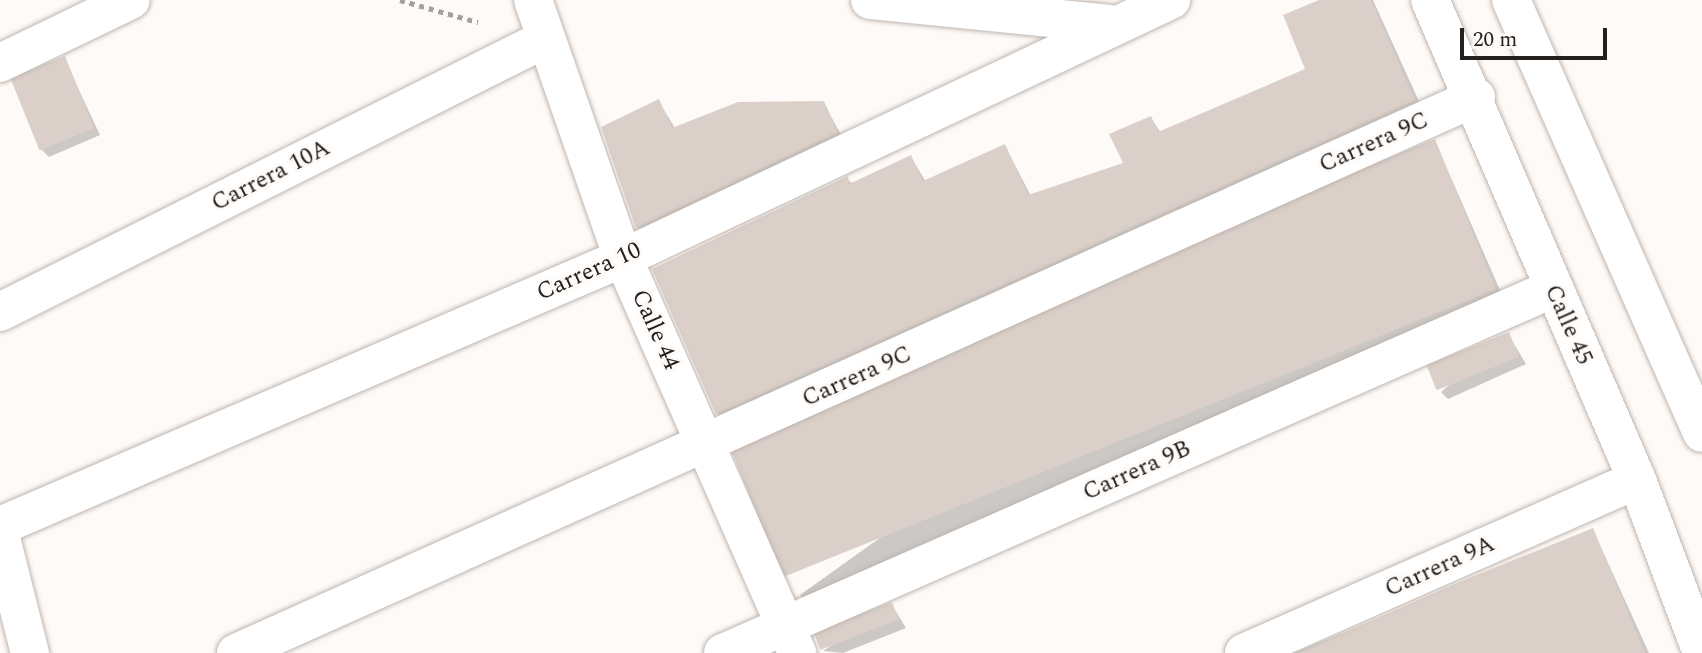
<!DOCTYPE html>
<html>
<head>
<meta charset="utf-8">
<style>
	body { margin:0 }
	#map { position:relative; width:1702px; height:653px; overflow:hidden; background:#fefaf7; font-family:Spectral,serif }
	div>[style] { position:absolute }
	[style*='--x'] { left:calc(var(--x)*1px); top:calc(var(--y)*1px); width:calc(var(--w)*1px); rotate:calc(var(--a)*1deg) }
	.shadow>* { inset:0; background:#0003 }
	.building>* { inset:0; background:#dbd0c9; transform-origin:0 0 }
	.path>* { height:4.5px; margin-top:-2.25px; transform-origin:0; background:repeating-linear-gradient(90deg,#a4a09d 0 5px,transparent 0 10px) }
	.roads { filter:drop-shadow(0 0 2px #bfb5ae) drop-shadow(0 0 2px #bfb5ae) }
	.minor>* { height:38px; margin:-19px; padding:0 19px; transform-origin:19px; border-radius:19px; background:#fff }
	span { translate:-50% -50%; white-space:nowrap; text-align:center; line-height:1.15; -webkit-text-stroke:6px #fefaf7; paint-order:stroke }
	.street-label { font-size:24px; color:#24201d }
	.scale { position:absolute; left:1460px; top:28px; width:147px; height:32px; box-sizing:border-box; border:4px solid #24201d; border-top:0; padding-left:9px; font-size:21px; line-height:24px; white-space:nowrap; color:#24201d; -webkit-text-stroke:5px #fefaf7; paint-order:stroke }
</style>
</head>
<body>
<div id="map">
	<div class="shadow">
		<div style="clip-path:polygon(1322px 0,1373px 0,1422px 108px,725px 420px,717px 413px,847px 179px,853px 184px,911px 157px,926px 182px,1005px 146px,1031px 196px,1125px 164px,1151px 118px,1161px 133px,1307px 70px)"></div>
		<div style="clip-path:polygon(64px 58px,100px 135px,49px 157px,41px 149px)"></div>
		<div style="clip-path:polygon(659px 102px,675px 128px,823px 102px,844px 140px,645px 234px,637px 227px)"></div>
		<div style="clip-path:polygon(1435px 141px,1503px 297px,807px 603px,800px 595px)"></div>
		<div style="clip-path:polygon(1508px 334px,1526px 364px,1448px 399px,1441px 392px)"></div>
		<div style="clip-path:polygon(1593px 530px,1649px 653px,1294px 653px)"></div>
		<div style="clip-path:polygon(892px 605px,906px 628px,843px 653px,823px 651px)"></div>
	</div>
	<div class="building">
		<div style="clip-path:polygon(1319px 0,1371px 0,1415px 100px,716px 414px,652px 269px,848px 176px,849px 184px,911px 155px,923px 181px,1005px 144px,1028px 195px,1123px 163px,1109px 134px,1151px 116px,1158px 132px,1305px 69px,1283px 15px)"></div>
		<div style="left:65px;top:56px;width:78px;height:59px;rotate:68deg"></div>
		<div style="clip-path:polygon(659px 99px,672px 128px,738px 102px,824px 101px,838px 132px,636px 228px,601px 127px)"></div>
		<div style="left:1435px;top:139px;width:162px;height:769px;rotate:68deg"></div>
		<div style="left:1509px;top:332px;width:27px;height:89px;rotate:68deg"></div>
		<div style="clip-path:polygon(1593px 528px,1645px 653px,1298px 653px,1457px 583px)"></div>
		<div style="left:892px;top:602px;width:19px;height:84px;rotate:69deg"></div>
	</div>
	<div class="path">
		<div style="--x:400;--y:0;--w:81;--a:15.8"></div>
	</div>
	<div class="roads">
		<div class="minor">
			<div style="--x:533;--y:0;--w:273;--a:70.8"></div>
			<div style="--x:623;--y:258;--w:432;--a:66.2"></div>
			<div style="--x:870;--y:0;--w:240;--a:5.7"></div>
			<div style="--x:1430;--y:0;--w:523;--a:66.67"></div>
			<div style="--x:1637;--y:480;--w:185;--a:69.4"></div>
			<div style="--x:1511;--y:0;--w:473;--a:66.2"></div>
			<div style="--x:0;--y:63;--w:145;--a:-25.7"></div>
			<div style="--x:0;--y:312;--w:607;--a:-26.61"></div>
			<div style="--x:0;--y:526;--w:678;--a:-23.28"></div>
			<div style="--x:623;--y:258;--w:606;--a:-25.21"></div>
			<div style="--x:0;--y:534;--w:123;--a:75.9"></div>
			<div style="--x:236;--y:653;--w:1359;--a:-24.15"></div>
			<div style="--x:723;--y:653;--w:905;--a:-23.71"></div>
			<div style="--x:1244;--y:653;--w:429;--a:-23.8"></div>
		</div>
	</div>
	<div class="street-label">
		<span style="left:1374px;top:143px;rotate:-24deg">Carrera 9C</span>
		<span style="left:271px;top:176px;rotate:-27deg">Carrera 10A</span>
		<span style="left:589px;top:272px;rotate:-24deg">Carrera 10</span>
		<span style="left:1568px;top:325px;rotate:66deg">Calle 45</span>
		<span style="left:655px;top:330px;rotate:66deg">Calle 44</span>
		<span style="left:857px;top:377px;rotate:-24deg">Carrera 9C</span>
		<span style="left:1137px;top:471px;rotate:-24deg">Carrera 9B</span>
		<span style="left:1440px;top:567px;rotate:-24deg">Carrera 9A</span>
	</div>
	<div class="scale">20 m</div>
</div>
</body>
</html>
